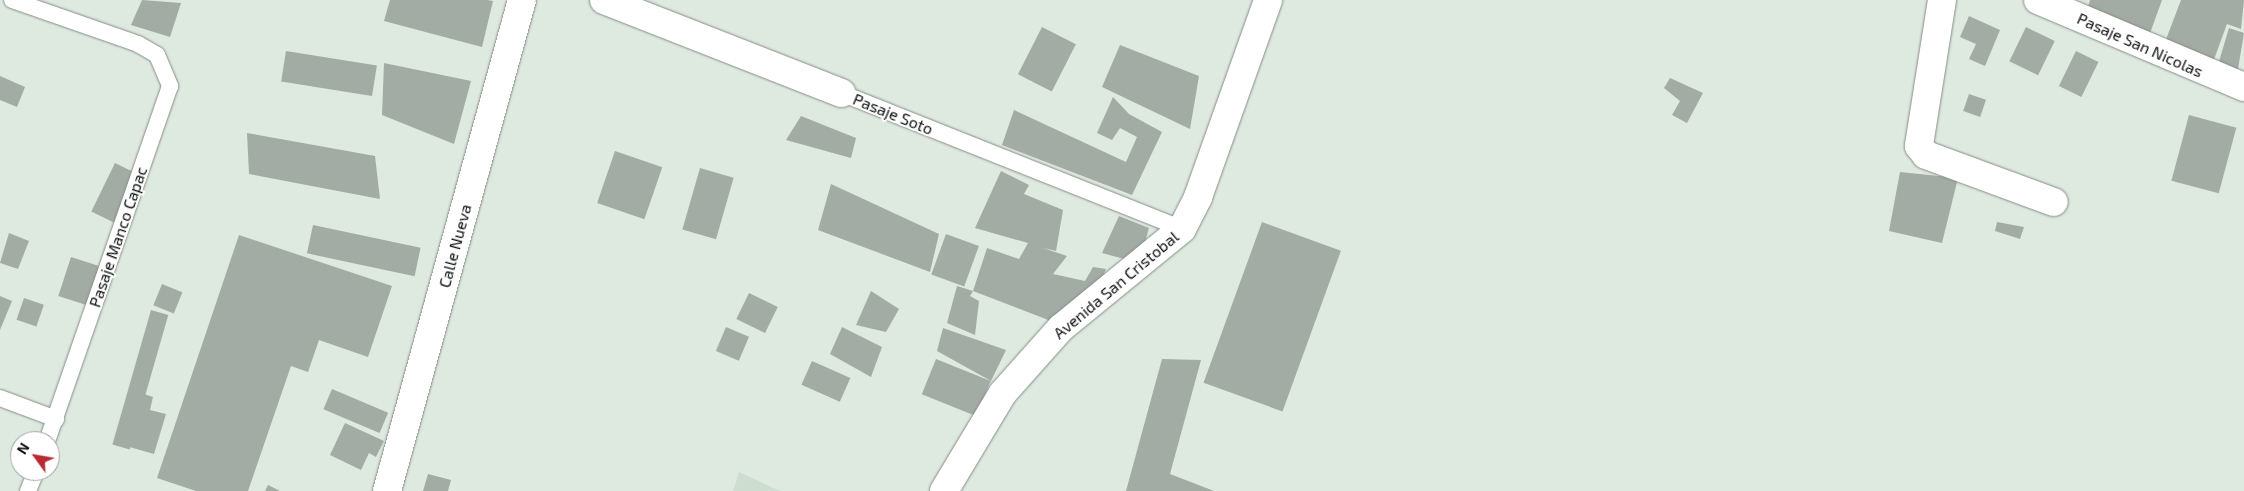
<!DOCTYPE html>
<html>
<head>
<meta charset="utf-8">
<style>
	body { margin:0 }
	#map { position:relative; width:2244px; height:491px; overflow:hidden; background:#dee9e0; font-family:"Exo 2",sans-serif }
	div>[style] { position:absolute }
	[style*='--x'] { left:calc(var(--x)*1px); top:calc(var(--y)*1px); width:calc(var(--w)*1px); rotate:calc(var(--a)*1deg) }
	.built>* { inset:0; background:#cdded1 }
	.building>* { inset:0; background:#a2aca4; transform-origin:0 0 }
	.roads { filter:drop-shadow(0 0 1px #848e86) drop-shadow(0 0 1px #848e86) }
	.service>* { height:16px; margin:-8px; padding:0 8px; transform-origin:8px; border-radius:8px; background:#fff }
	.minor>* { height:28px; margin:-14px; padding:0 14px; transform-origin:14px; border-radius:14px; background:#fff }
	span { translate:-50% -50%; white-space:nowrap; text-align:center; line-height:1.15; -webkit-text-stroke:4px #fff; paint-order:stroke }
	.street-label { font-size:16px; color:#0e120f }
	.north { position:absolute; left:10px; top:431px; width:50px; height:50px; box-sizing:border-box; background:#fff; border:1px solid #9fa09f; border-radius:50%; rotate:302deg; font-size:14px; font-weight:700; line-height:20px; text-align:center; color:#0e120f }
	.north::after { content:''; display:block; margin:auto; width:18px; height:22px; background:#bb2a32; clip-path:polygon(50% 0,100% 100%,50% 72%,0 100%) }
</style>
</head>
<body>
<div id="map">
	<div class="built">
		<div style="clip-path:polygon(739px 472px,780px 491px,733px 491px)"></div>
	</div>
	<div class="building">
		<div style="clip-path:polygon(142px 0,181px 3px,170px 37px,131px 25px)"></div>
		<div style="clip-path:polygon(390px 0,487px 0,493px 1px,482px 47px,384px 21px)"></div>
		<div style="clip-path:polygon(2090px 0,2162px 0,2149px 36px,2086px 14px)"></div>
		<div style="clip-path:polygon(2181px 0,2244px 0,2241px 29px,2227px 24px,2209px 73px,2165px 42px)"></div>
		<div style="clip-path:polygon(1969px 16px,2000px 30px,1985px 66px,1969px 59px,1976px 44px,1960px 37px)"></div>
		<div style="left:1042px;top:27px;width:38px;height:53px;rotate:27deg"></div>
		<div style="left:2026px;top:27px;width:32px;height:38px;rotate:26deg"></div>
		<div style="clip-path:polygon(2229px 28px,2244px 33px,2237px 75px,2217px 68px)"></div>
		<div style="clip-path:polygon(1120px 45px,1199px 76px,1190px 129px,1102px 87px)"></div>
		<div style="left:286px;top:51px;width:92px;height:31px;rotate:9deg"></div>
		<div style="left:2076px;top:51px;width:25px;height:39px;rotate:26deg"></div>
		<div style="clip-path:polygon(384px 63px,471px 81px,454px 144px,382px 115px)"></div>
		<div style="clip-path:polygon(0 76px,25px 87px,17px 107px,0 100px)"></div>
		<div style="clip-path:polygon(1670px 78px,1703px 93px,1687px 123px,1672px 115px,1680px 101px,1664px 88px)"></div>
		<div style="left:1969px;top:94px;width:18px;height:18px;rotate:19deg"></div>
		<div style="clip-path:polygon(1113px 97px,1129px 114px,1162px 132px,1132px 195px,1002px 145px,1014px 110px,1126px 162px,1137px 137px,1120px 128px,1112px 140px,1097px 133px)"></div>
		<div style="left:2189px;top:115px;width:49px;height:68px;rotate:15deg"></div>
		<div style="clip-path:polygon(801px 116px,856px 138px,851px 158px,786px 140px)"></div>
		<div style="clip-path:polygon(247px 133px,375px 156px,380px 199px,249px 174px)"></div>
		<div style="left:615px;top:151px;width:50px;height:55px;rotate:19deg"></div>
		<div style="left:115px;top:163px;width:25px;height:54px;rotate:26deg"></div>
		<div style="left:700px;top:168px;width:35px;height:64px;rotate:16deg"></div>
		<div style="clip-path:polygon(1001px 171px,1029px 185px,1024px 194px,1063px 210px,1056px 251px,1043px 248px,1067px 256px,1053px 274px,1085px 281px,1093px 267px,1106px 269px,1099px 287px,1056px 323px,973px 291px,970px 296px,979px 301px,975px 335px,947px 323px,957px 286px,973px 291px,987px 248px,1019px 259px,1028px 243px,975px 228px)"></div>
		<div style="clip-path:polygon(1900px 172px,1958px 178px,1942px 243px,1889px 231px)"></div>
		<div style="clip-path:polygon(831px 184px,939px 234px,930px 272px,818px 230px)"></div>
		<div style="clip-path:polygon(1119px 216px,1149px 228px,1139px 263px,1102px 253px)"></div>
		<div style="left:1262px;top:222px;width:84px;height:171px;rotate:20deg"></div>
		<div style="clip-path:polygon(1997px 222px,2024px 227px,2020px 239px,1995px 231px)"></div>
		<div style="left:313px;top:225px;width:110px;height:29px;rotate:12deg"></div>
		<div style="clip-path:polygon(9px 233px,29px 241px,18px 269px,0 263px)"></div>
		<div style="left:946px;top:234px;width:35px;height:43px;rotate:20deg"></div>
		<div style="clip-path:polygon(239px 235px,392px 286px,368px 357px,319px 340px,308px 372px,291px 366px,248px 491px,196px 491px,157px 478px)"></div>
		<div style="left:71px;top:257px;width:36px;height:41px;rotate:18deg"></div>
		<div style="left:162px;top:284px;width:22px;height:23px;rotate:22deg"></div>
		<div style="clip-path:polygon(871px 291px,899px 309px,886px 332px,856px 325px)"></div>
		<div style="left:749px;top:293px;width:32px;height:29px;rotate:26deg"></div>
		<div style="clip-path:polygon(0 296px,12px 301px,0 330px)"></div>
		<div style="left:24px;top:298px;width:21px;height:23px;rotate:19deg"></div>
		<div style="left:151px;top:310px;width:18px;height:140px;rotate:16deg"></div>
		<div style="left:726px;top:327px;width:25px;height:26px;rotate:23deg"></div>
		<div style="clip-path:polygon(842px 327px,882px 347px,871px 377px,830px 354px)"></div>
		<div style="clip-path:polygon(943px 328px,1006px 350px,991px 381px,937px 351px)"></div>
		<div style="left:936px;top:359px;width:59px;height:38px;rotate:22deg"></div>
		<div style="clip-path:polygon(1162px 359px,1201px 360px,1170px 474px,1214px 491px,1126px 491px)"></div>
		<div style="left:812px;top:361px;width:42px;height:26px;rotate:24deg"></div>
		<div style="left:332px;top:389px;width:61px;height:22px;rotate:23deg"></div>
		<div style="clip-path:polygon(141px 393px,153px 397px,150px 410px,166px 414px,154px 454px,126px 446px)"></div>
		<div style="clip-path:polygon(345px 423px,384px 441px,376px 457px,369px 453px,361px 470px,330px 455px)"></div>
		<div style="clip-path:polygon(428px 474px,451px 480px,448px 491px,423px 491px)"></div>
		<div style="clip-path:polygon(268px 485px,280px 491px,265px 491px)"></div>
	</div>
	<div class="roads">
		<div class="service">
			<div style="--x:12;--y:0;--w:133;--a:19.2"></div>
			<div style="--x:138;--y:44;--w:22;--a:30"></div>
			<div style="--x:157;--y:55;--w:34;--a:67"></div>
			<div style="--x:170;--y:86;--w:376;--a:109.1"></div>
			<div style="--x:841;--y:93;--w:367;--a:21.7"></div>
			<div style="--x:0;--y:398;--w:60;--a:20.6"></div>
			<div style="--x:28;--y:491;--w:22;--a:-68"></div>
		</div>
		<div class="minor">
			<div style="--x:604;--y:0;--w:255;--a:21.4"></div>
			<div style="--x:1942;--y:0;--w:148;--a:99"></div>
			<div style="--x:1919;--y:146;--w:11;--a:52"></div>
			<div style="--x:1926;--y:155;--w:136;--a:20.2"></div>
			<div style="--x:2038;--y:0;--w:224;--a:22.9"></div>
			<div style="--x:387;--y:491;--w:509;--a:-74.63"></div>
			<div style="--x:944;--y:491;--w:114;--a:-59"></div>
			<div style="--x:1003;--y:393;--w:87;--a:-48.3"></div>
			<div style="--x:1061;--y:328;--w:156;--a:-39.3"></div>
			<div style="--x:1182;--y:229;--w:36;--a:-63"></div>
			<div style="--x:1198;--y:197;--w:209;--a:-70.4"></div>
		</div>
	</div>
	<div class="street-label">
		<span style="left:2140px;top:45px;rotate:24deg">Pasaje San Nicolas</span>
		<span style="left:893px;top:114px;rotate:22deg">Pasaje Soto</span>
		<span style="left:118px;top:237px;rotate:-71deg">Pasaje Manco Capac</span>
		<span style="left:455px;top:246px;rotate:-75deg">Calle Nueva</span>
		<span style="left:1116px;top:285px;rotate:-40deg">Avenida San Cristobal</span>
	</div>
	<div class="north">N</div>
</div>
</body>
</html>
